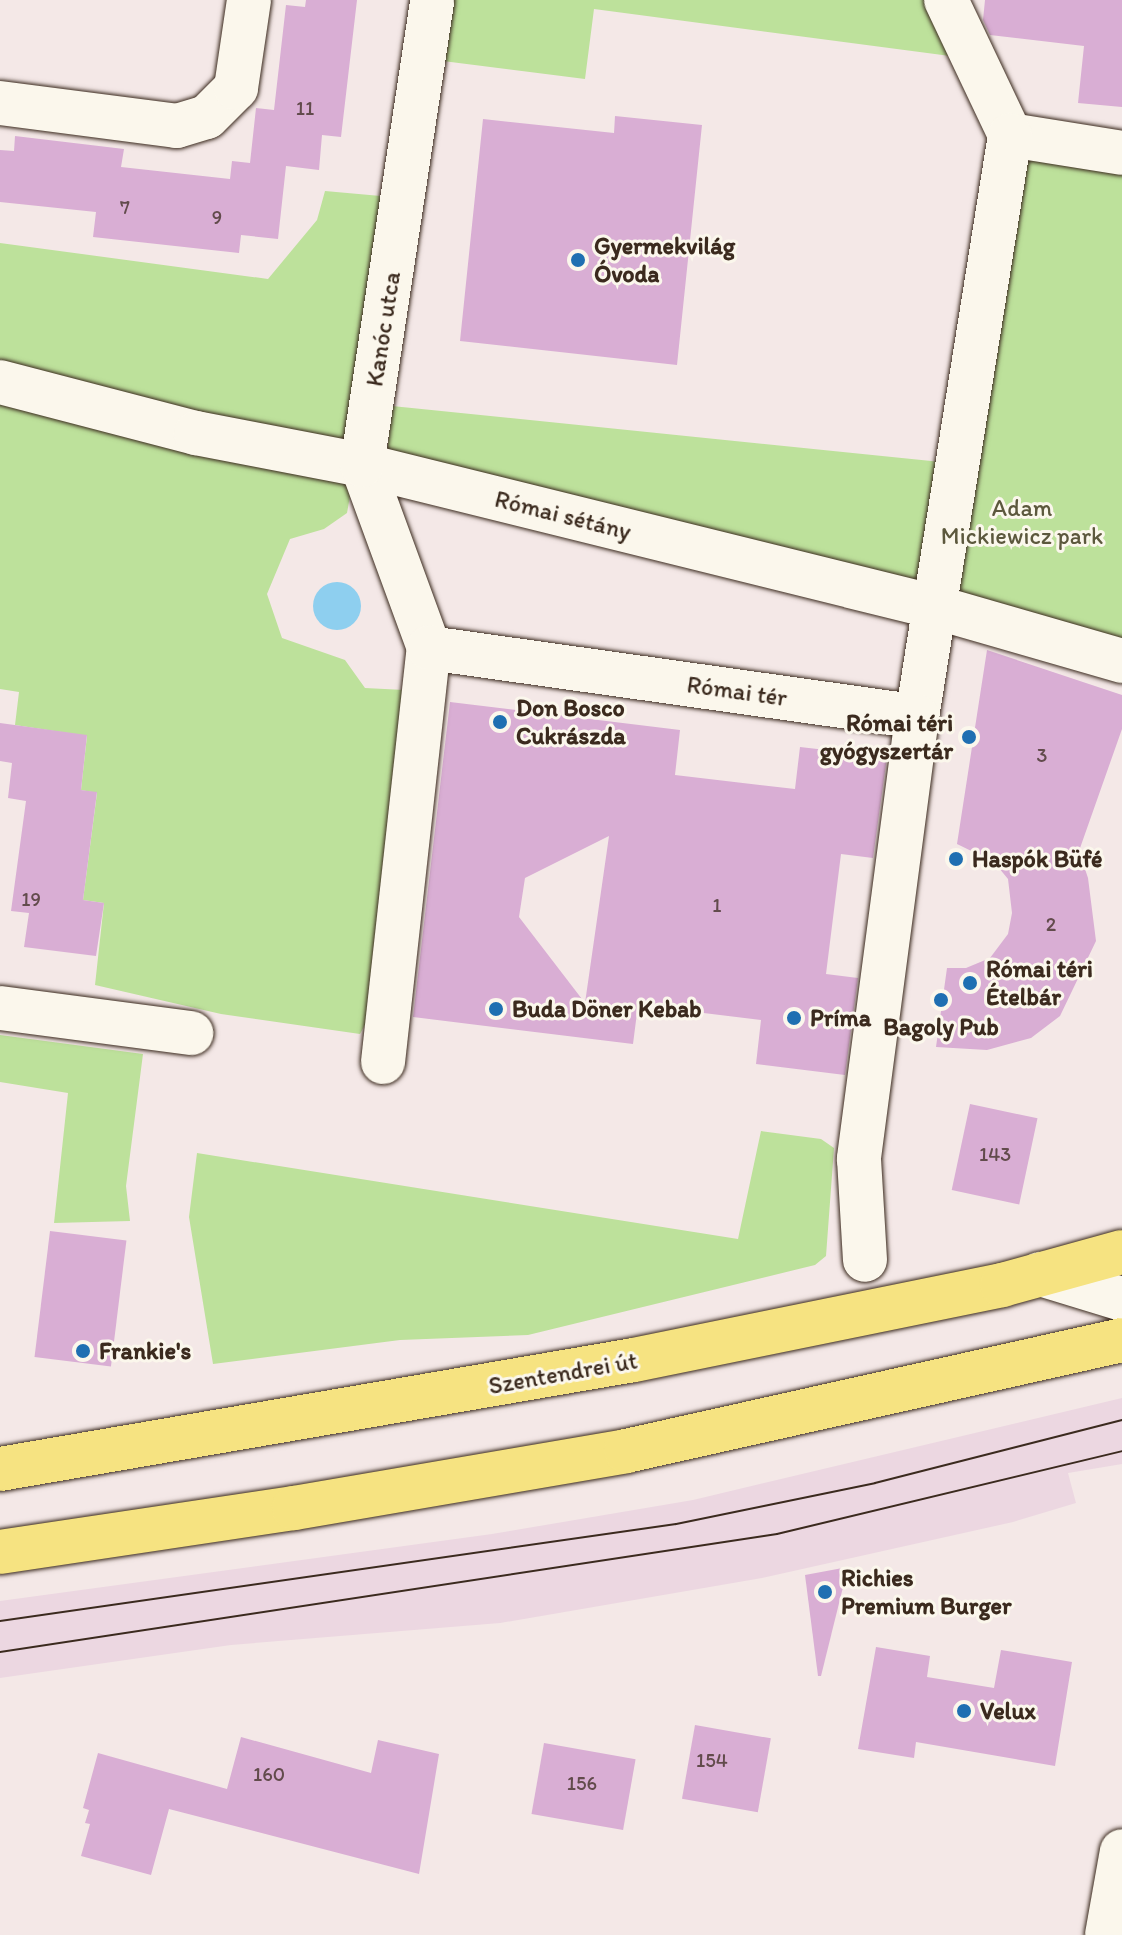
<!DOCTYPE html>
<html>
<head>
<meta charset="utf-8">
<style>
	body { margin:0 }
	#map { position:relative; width:1122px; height:1935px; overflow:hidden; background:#f4e8e7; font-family:Itim,sans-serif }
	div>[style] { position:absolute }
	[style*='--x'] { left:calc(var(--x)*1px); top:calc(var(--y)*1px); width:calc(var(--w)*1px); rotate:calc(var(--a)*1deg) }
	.built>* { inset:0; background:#ecd7e1 }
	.green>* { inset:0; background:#bde19b }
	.water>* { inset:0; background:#8ecfef }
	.round { border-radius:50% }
	.building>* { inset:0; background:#d9aed4; transform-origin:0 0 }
	.roads { filter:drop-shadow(0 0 2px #3b2a1e) drop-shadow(0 0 2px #3b2a1e) }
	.minor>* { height:44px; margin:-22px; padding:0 22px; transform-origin:22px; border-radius:22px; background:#fbf7ec }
	.major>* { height:44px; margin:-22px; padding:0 22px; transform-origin:22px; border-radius:22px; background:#f6e381 }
	.tram>* { height:2px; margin:-1px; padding:0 1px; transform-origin:1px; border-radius:1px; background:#3b2a1e }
	.dots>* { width:22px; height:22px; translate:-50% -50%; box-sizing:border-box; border:4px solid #fbf7ec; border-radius:50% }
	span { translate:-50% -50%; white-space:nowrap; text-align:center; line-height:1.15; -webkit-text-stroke:6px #fbf7ec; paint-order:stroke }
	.number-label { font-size:20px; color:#624b4c }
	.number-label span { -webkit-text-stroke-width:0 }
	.poi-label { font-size:24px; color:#3b2a1e; font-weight:700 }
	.left { translate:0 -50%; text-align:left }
	.right { translate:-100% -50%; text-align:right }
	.street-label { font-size:24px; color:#3b2a1e }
	.park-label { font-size:24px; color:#5c583d }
</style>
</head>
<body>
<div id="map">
	<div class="built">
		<div style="clip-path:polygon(1122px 1398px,1122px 1464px,1068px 1473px,1076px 1503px,1013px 1522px,762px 1578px,500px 1623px,231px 1645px,0 1678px,0 1601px,492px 1534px,693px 1500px)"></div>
	</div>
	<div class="green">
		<div style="clip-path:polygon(444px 0,935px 0,1013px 153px,1122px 167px,1122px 682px,386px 462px,392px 406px,941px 462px,992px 141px,950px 56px,594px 9px,585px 79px,435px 60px)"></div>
		<div style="clip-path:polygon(325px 191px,403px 198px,347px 513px,324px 529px,290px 539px,267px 594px,282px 638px,345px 660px,365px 688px,424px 691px,393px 972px,360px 1034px,221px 1014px,95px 985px,104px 903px,83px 900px,97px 793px,81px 790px,87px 736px,15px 725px,19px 692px,0 689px,0 243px,268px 279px,317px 220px)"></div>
		<div style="clip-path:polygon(0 1035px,143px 1054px,126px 1186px,130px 1221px,54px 1223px,68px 1093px,0 1082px)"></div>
		<div style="clip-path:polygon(761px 1131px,821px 1139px,834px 1148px,826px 1256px,815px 1265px,528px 1335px,400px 1340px,213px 1364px,189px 1217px,197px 1153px,738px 1239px)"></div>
	</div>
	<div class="water">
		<div class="round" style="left:313px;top:582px;width:48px;height:48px"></div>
	</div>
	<div class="building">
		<div style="clip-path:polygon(306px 0,357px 0,341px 137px,322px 135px,319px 170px,286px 166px,278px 239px,241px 235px,239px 253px,93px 237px,96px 212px,0 202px,0 150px,14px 151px,15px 136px,124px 149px,121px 167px,230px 179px,232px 161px,250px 163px,256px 108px,274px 110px,286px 5px,305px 7px)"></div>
		<div style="clip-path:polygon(985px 0,1122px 0,1122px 107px,1078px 103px,1084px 46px,990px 35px,983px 20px)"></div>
		<div style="clip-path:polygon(615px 116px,702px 125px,677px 365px,460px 341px,483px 119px,614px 133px)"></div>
		<div style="clip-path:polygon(987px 650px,1122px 695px,1122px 729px,1079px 851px,1088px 878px,1096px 941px,1060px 1016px,1031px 1038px,987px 1050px,936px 1047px,947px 968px,966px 968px,990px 958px,1008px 934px,1012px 913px,1008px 879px,994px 862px,957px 844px)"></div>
		<div style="clip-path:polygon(evenodd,450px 702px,680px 730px,675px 775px,795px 789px,800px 747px,887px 757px,873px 858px,841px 854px,826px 974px,858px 978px,845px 1075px,756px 1064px,761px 1020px,638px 1005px,633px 1044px,413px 1017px,450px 702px,609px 836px,585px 1003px,519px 917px,525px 878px,609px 836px)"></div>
		<div style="clip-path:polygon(0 723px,87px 735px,81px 790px,97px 792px,83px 900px,104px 903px,96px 956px,24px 947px,29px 913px,11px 911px,26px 801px,8px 798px,12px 763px,0 761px)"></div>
		<div style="left:970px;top:1104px;width:69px;height:88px;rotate:12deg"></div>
		<div style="left:50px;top:1231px;width:77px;height:127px;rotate:7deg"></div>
		<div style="clip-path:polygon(848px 1567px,821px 1676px,818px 1676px,805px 1575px)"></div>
		<div style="clip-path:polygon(876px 1647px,930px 1656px,927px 1677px,994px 1688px,1001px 1650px,1072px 1662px,1055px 1766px,916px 1742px,914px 1758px,858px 1749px)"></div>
		<div style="left:695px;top:1725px;width:77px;height:75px;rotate:10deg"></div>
		<div style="clip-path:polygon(241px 1737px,371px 1773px,378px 1740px,439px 1754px,419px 1874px,169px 1809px,151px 1875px,81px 1856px,90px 1824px,85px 1823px,89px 1810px,83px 1808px,98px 1753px,227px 1789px)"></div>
		<div style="left:544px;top:1743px;width:93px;height:72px;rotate:10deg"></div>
	</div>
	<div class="roads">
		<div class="minor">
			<div style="--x:946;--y:0;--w:149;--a:64.6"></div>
			<div style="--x:0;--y:103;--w:178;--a:7.4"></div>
			<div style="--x:177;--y:126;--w:31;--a:-17"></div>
			<div style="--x:207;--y:117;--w:41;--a:-45"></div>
			<div style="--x:236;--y:88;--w:89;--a:-81.6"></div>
			<div style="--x:1010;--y:135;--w:113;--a:9.1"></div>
			<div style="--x:0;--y:382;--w:203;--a:14.6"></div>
			<div style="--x:196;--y:433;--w:169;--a:10.9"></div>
			<div style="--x:362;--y:465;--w:590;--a:13.92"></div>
			<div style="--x:935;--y:607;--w:195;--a:16.1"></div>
			<div style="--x:429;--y:648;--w:195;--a:-110.1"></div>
			<div style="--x:362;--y:465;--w:470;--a:-81.4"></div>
			<div style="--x:917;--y:717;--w:589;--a:-80.92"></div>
			<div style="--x:0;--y:1008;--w:193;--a:7.5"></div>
			<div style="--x:383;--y:1062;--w:417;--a:-83.7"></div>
			<div style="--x:429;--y:648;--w:493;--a:8"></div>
			<div style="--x:917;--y:717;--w:446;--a:97.5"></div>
			<div style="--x:859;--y:1159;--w:101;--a:86.6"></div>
			<div style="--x:1040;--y:1274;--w:86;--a:17"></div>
			<div style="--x:1107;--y:1935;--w:85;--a:-79.9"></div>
		</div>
		<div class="major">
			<div style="--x:0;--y:1469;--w:643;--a:-9.76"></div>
			<div style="--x:634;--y:1360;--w:376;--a:-11.5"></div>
			<div style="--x:1002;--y:1285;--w:124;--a:-15.4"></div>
			<div style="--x:0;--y:1552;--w:297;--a:-8.5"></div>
			<div style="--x:294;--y:1508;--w:337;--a:-9.7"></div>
			<div style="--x:626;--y:1451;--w:508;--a:-12.61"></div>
		</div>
	</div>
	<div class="tram">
		<div style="--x:0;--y:1621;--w:683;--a:-8.17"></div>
		<div style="--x:676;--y:1524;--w:203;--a:-11.6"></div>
		<div style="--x:875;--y:1483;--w:255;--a:-14.3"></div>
		<div style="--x:0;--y:1652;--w:786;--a:-8.64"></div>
		<div style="--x:777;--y:1534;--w:355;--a:-13.5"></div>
	</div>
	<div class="dots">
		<div style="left:578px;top:260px;background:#1f6fb2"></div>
		<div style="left:500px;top:722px;background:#1f6fb2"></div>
		<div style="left:969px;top:737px;background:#1f6fb2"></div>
		<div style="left:956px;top:859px;background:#1f6fb2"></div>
		<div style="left:970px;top:983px;background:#1f6fb2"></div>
		<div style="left:941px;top:1000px;background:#1f6fb2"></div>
		<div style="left:496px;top:1009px;background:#1f6fb2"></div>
		<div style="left:794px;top:1018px;background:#1f6fb2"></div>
		<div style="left:83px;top:1351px;background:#1f6fb2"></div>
		<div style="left:825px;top:1592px;background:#1f6fb2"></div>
		<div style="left:964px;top:1711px;background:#1f6fb2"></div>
	</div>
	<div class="number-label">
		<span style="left:305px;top:108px">11</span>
		<span style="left:125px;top:207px">7</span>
		<span style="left:217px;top:217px">9</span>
		<span style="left:1042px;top:755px">3</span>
		<span style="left:31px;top:899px">19</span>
		<span style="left:717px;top:905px">1</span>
		<span style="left:1051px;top:924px">2</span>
		<span style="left:995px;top:1154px">143</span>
		<span style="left:712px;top:1760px">154</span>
		<span style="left:269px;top:1774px">160</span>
		<span style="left:582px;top:1783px">156</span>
	</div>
	<div class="poi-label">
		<span class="left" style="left:594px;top:260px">Gyermekvilág<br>Óvoda</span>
		<span class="left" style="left:516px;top:722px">Don Bosco<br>Cukrászda</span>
		<span class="right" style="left:953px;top:737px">Római téri<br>gyógyszertár</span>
		<span class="left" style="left:972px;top:859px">Haspók Büfé</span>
		<span class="left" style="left:986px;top:983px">Római téri<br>Ételbár</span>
		<span class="left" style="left:512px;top:1009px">Buda Döner Kebab</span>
		<span class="left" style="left:810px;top:1018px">Príma</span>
		<span style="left:941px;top:1027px">Bagoly Pub</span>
		<span class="left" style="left:99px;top:1351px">Frankie's</span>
		<span class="left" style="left:841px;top:1592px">Richies<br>Premium Burger</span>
		<span class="left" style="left:980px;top:1711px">Velux</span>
	</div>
	<div class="street-label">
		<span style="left:383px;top:329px;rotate:-81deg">Kanóc utca</span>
		<span style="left:563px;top:515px;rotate:14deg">Római sétány</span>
		<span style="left:737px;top:691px;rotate:8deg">Római tér</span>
		<span style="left:563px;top:1373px;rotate:-10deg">Szentendrei út</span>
	</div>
	<div class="park-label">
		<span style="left:1022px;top:522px">Adam<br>Mickiewicz park</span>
	</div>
</div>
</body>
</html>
